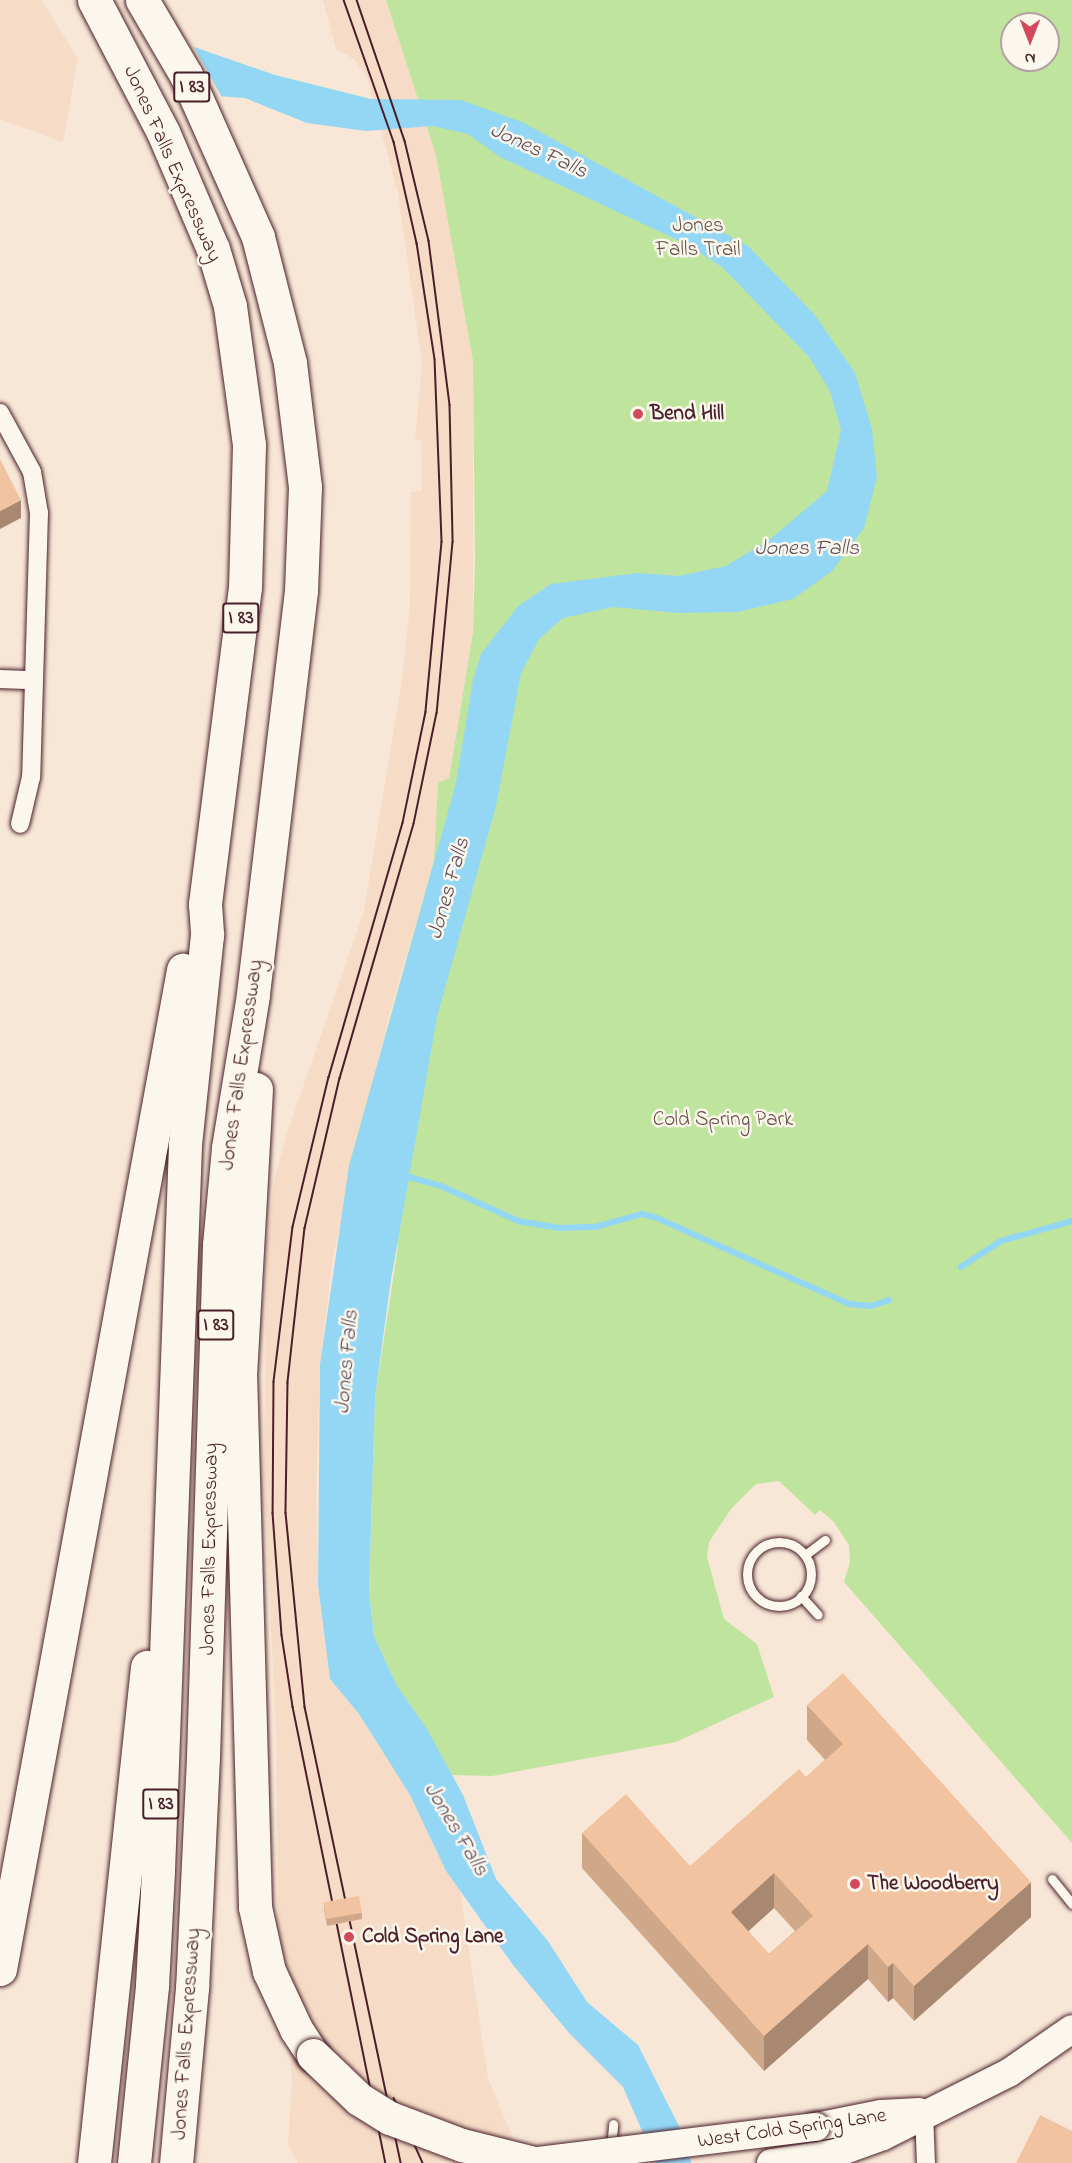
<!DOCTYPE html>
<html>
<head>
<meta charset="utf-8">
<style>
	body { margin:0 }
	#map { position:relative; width:1072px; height:2163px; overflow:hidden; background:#f8e7d6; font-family:"Indie Flower",sans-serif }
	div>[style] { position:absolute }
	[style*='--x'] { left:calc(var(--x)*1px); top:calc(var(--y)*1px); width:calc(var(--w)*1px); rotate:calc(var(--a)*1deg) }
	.built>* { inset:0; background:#f6dcc6 }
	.green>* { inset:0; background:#bfe49e }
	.water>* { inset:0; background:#93d7f5 }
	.pier>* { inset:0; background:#f8e7d6 }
	.stream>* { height:6px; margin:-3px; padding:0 3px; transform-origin:3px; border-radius:3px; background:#93d7f5 }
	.roads { filter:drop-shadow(0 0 2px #4a1f2b) drop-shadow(0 0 2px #4a1f2b) }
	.service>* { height:9px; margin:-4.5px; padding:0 4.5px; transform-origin:4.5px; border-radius:4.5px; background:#fbf7ec }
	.service>.ring { margin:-4.5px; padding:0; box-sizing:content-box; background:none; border:9px solid #fbf7ec; border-radius:50% }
	.minor>* { height:18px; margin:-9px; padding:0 9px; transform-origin:9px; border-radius:9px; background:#fbf7ec }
	.primary>* { height:28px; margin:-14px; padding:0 14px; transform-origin:14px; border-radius:14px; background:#fbf7ec }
	.motorway>* { height:33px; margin:-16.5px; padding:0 16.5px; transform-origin:16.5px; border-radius:16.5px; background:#fbf7ec }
	.tram>* { height:1.5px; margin:-0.75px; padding:0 0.75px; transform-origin:0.75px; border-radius:0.75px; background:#4a1f2b }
	.bridges { filter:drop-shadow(0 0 2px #4a1f2b) drop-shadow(0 0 2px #4a1f2b) }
	.primary-bridge>* { height:28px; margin:-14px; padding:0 14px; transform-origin:14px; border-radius:14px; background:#fbf7ec }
	.motorway-bridge>* { height:33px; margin:-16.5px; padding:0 16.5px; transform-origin:16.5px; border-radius:16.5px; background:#fbf7ec }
	.wall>* { inset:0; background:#cfa88a }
	.shaded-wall>* { inset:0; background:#a98871 }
	.building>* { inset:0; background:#f1c3a1; transform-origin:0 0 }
	.dots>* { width:16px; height:16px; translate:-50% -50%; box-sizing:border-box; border:3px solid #fbf7ec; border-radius:50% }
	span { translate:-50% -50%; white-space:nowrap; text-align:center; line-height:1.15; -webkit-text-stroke:5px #fbf7ec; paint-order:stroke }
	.shield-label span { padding:2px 4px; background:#fbf7ec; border:2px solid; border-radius:4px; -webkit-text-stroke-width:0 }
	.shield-label { font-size:20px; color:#4a1f2b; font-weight:700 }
	.street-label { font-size:21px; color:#4a1f2b }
	.park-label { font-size:21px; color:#675048 }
	.poi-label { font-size:21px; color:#4a1f2b; font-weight:700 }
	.left { translate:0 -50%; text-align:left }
	.water-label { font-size:22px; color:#5c4d5e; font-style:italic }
	.north { position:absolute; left:1000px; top:12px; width:60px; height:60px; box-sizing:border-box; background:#fbf7ec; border:2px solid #b4a19f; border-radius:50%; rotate:180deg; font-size:16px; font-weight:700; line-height:24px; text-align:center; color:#4a1f2b }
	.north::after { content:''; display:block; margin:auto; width:21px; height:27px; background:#d1495b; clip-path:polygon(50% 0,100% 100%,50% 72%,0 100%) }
</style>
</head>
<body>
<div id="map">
	<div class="built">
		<div style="clip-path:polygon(0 0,42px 0,78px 59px,63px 142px,0 119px)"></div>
		<div style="clip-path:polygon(323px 0,386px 0,436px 155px,473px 361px,473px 633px,449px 778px,438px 783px,434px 860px,388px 1020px,333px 1257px,320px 1364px,316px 1486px,318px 1585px,330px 1679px,359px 1714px,410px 1795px,446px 1871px,460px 1890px,488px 2078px,518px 2150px,430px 2163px,298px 2163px,288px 2145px,292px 2082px,278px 1921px,276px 1731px,264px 1478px,267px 1246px,274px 1182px,287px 1133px,364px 911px,402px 680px,410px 605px,411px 492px,422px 491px,421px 440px,415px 440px,422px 364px,398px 194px,367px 77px,354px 59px,336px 49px)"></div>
	</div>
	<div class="green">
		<div style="clip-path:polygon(evenodd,386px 0,1072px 0,1072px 1843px,844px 1582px,850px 1562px,849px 1545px,834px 1522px,820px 1510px,815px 1515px,779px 1481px,756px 1484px,731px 1509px,709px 1542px,707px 1557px,724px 1619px,757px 1644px,774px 1697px,676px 1742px,492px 1776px,452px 1775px,397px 1686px,374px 1636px,369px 1591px,375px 1398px,398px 1246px,349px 1166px,434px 860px,438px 783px,449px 778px,473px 633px,475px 561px,473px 361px,436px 155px,386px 0,1012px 24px,1048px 24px,1048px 60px,1012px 60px,1012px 24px)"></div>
	</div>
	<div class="water">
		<div style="clip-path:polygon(174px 35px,194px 47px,275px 75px,371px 99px,461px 100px,522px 122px,748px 246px,814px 314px,855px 373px,872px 429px,877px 477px,864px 528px,832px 571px,793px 599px,737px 612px,679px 613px,613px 607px,563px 618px,539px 639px,521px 673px,496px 806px,437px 1017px,390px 1286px,375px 1398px,369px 1591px,374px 1636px,397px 1686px,427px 1729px,463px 1795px,496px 1879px,548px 1941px,587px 2002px,638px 2045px,685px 2138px,691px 2163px,656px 2163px,623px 2087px,569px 2033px,513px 1965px,446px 1871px,410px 1795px,359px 1714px,330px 1679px,318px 1585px,320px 1364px,349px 1166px,456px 783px,473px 680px,481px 654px,518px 606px,551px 584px,638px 573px,679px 576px,726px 566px,769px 540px,827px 491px,841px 430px,830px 391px,809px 357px,722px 267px,684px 243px,500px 157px,468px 134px,432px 126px,366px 131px,307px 123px,245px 98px,217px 96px)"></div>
	</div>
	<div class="pier">
		<div style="clip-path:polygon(105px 0,148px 0,175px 33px,191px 42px,223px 99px,181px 88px,156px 74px,135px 51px)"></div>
	</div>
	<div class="stream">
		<div style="--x:402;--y:1175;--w:41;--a:15.8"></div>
		<div style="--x:441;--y:1186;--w:85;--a:24.4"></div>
		<div style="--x:518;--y:1221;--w:42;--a:9.7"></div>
		<div style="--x:559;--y:1228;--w:36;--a:-2"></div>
		<div style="--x:595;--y:1227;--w:49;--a:-15.5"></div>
		<div style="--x:642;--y:1214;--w:16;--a:15"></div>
		<div style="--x:657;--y:1218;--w:210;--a:24.1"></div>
		<div style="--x:849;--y:1304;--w:22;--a:5"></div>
		<div style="--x:871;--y:1306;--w:19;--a:-18"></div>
		<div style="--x:961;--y:1267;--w:48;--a:-33"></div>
		<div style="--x:1001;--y:1241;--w:74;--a:-15.7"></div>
	</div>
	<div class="roads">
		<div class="service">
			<div class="ring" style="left:747px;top:1542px;width:55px;height:55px"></div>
			<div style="--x:805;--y:1555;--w:25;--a:-37"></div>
			<div style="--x:801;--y:1596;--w:25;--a:48"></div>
			<div style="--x:1052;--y:1879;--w:32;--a:51"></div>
			<div style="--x:611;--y:2149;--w:25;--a:-85"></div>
		</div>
		<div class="minor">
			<div style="--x:0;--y:413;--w:67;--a:61.5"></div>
			<div style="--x:32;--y:472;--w:42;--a:80.3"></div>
			<div style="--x:39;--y:513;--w:264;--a:91.7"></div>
			<div style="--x:31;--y:777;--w:48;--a:103.2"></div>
			<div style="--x:0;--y:679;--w:33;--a:2"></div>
			<div style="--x:924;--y:2112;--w:51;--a:87.8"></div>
		</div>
		<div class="primary">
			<div style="--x:816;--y:2127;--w:66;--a:-11.3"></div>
			<div style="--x:881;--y:2114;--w:38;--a:-3"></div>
			<div style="--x:771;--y:2163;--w:66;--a:-8.7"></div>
			<div style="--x:836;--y:2153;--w:50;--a:-19.9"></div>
			<div style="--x:883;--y:2136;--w:142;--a:-26.7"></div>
			<div style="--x:1010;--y:2072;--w:75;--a:-34.7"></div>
		</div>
		<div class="motorway">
			<div style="--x:94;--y:0;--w:149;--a:62.4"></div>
			<div style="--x:163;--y:132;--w:127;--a:66.9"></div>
			<div style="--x:213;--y:249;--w:59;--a:73.4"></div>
			<div style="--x:230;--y:306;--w:140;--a:82.2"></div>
			<div style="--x:249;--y:445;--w:142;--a:91.6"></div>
			<div style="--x:245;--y:587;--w:320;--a:97.2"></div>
			<div style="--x:205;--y:904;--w:31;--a:86"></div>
			<div style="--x:207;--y:935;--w:211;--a:96"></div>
			<div style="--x:185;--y:1145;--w:727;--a:92.13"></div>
			<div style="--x:158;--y:1871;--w:115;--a:93"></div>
			<div style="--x:152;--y:1986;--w:178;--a:95.8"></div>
			<div style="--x:142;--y:0;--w:87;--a:59.6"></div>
			<div style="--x:186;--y:75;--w:177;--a:66"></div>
			<div style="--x:258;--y:237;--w:130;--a:75.7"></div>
			<div style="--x:290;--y:363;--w:125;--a:83.1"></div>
			<div style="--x:305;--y:487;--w:104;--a:92.2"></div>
			<div style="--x:301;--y:591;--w:407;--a:96.8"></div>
			<div style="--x:253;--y:995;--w:155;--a:99.3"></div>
			<div style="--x:228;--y:1148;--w:97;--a:95.3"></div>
			<div style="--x:219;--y:1245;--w:512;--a:91.79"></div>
			<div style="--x:203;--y:1757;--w:231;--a:92.7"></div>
			<div style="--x:192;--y:1988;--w:176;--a:95.2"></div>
			<div style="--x:256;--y:1089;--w:283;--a:93.2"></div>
			<div style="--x:240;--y:1372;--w:535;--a:88.39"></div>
			<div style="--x:255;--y:1907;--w:66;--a:77.7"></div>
			<div style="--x:269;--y:1971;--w:64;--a:65"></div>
			<div style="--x:296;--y:2029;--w:31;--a:57"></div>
			<div style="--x:0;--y:1969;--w:1016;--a:-79.62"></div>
			<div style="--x:94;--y:2163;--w:499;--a:-83.9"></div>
		</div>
	</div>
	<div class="tram">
		<div style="--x:344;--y:0;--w:151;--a:70.6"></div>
		<div style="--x:394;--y:142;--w:104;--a:77.2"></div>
		<div style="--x:417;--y:243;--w:117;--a:81.2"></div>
		<div style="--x:435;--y:359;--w:183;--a:87.8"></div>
		<div style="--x:442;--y:542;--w:171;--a:95.4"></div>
		<div style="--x:426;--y:712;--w:113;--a:101.7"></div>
		<div style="--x:403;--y:823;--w:265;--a:106.2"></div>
		<div style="--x:329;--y:1077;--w:154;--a:103.5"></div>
		<div style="--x:293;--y:1227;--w:156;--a:97"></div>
		<div style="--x:274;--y:1382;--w:131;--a:90.4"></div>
		<div style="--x:273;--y:1513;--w:122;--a:85.8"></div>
		<div style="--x:282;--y:1635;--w:73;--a:81.3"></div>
		<div style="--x:293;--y:1707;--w:465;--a:78.5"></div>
		<div style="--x:357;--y:0;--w:149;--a:71.2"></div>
		<div style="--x:405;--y:141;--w:103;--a:76.5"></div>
		<div style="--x:429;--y:241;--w:165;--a:82.7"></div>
		<div style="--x:450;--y:405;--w:137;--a:88.7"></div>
		<div style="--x:453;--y:542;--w:172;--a:95.3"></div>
		<div style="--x:437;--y:713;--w:113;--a:101.7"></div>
		<div style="--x:414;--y:824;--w:265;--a:106.2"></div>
		<div style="--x:340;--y:1078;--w:154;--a:103.1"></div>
		<div style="--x:305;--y:1228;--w:156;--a:96.3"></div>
		<div style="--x:288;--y:1383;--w:130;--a:90.9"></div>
		<div style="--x:286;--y:1513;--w:195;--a:84.4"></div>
		<div style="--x:305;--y:1707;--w:466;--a:78.1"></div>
		<div style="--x:394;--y:2098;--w:71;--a:66"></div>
	</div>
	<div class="bridges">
		<div class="primary-bridge">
			<div style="--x:530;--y:2162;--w:288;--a:-7"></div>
		</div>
		<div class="motorway-bridge">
			<div style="--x:313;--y:2055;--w:64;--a:43.7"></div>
			<div style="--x:359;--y:2099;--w:36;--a:32"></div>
			<div style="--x:390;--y:2118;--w:77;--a:20.6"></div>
			<div style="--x:462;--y:2145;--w:70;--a:14"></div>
		</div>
	</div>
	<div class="wall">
		<div style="clip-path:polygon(evenodd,807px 1705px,1031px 1917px,914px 2021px,893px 1998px,888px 2002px,868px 1979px,764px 2071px,582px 1868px,582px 1833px,690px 1866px,806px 1777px,825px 1760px,807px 1740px,807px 1705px,774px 1908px,795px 1931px,769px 1954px,748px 1931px,774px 1908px)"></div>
		<div style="clip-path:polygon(324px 1903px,362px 1913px,362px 1919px,327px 1926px,324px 1909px)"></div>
	</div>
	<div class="shaded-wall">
		<div style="clip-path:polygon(21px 500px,21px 518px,0 529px,0 511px)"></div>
		<div style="clip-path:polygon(774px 1873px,774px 1908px,731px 1947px,731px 1912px)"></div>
		<div style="clip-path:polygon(1031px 1882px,1031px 1917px,914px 2021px,914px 1986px)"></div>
		<div style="clip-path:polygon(868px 1944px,868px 1979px,764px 2071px,764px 2036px)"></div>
		<div style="clip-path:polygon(893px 1963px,893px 1998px,888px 2002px,888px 1967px)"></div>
	</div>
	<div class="building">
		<div style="clip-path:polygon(0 459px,21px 500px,0 511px)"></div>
		<div style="clip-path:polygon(evenodd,843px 1673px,1031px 1882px,914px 1986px,893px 1963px,888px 1967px,868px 1944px,764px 2036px,582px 1833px,626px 1794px,690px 1866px,799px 1769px,806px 1777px,843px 1744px,807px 1705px,843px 1673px,774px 1873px,813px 1916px,769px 1954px,731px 1912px,774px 1873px)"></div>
		<div style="left:359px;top:1896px;width:17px;height:36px;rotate:80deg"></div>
		<div style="clip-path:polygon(1040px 2115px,1072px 2131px,1072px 2163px,1016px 2163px)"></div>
	</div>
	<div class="dots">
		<div style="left:638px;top:414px;background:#d1495b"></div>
		<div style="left:855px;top:1884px;background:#d1495b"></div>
		<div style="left:349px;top:1937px;background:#d1495b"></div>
	</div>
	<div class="shield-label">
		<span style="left:192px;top:87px">I 83</span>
		<span style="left:241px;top:618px">I 83</span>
		<span style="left:216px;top:1325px">I 83</span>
		<span style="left:161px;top:1804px">I 83</span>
	</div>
	<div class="street-label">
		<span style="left:172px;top:164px;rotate:66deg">Jones Falls Expressway</span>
		<span style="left:242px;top:1065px;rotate:-82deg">Jones Falls Expressway</span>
		<span style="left:210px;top:1549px;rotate:-89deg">Jones Falls Expressway</span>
		<span style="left:187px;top:2034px;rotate:-86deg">Jones Falls Expressway</span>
		<span style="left:792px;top:2129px;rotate:-8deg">West Cold Spring Lane</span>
	</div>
	<div class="park-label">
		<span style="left:698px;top:238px">Jones<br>Falls Trail</span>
		<span style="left:723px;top:1120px">Cold Spring Park</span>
	</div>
	<div class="poi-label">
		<span class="left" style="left:650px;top:414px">Bend Hill</span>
		<span class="left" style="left:867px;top:1884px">The Woodberry</span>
		<span class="left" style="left:362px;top:1937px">Cold Spring Lane</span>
	</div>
	<div class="water-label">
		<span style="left:538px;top:152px;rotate:25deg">Jones Falls</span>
		<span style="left:807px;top:550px">Jones Falls</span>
		<span style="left:450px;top:889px;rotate:-74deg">Jones Falls</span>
		<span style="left:348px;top:1362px;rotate:-85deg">Jones Falls</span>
		<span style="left:455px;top:1830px;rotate:59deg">Jones Falls</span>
	</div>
	<div class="north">N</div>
</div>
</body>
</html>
